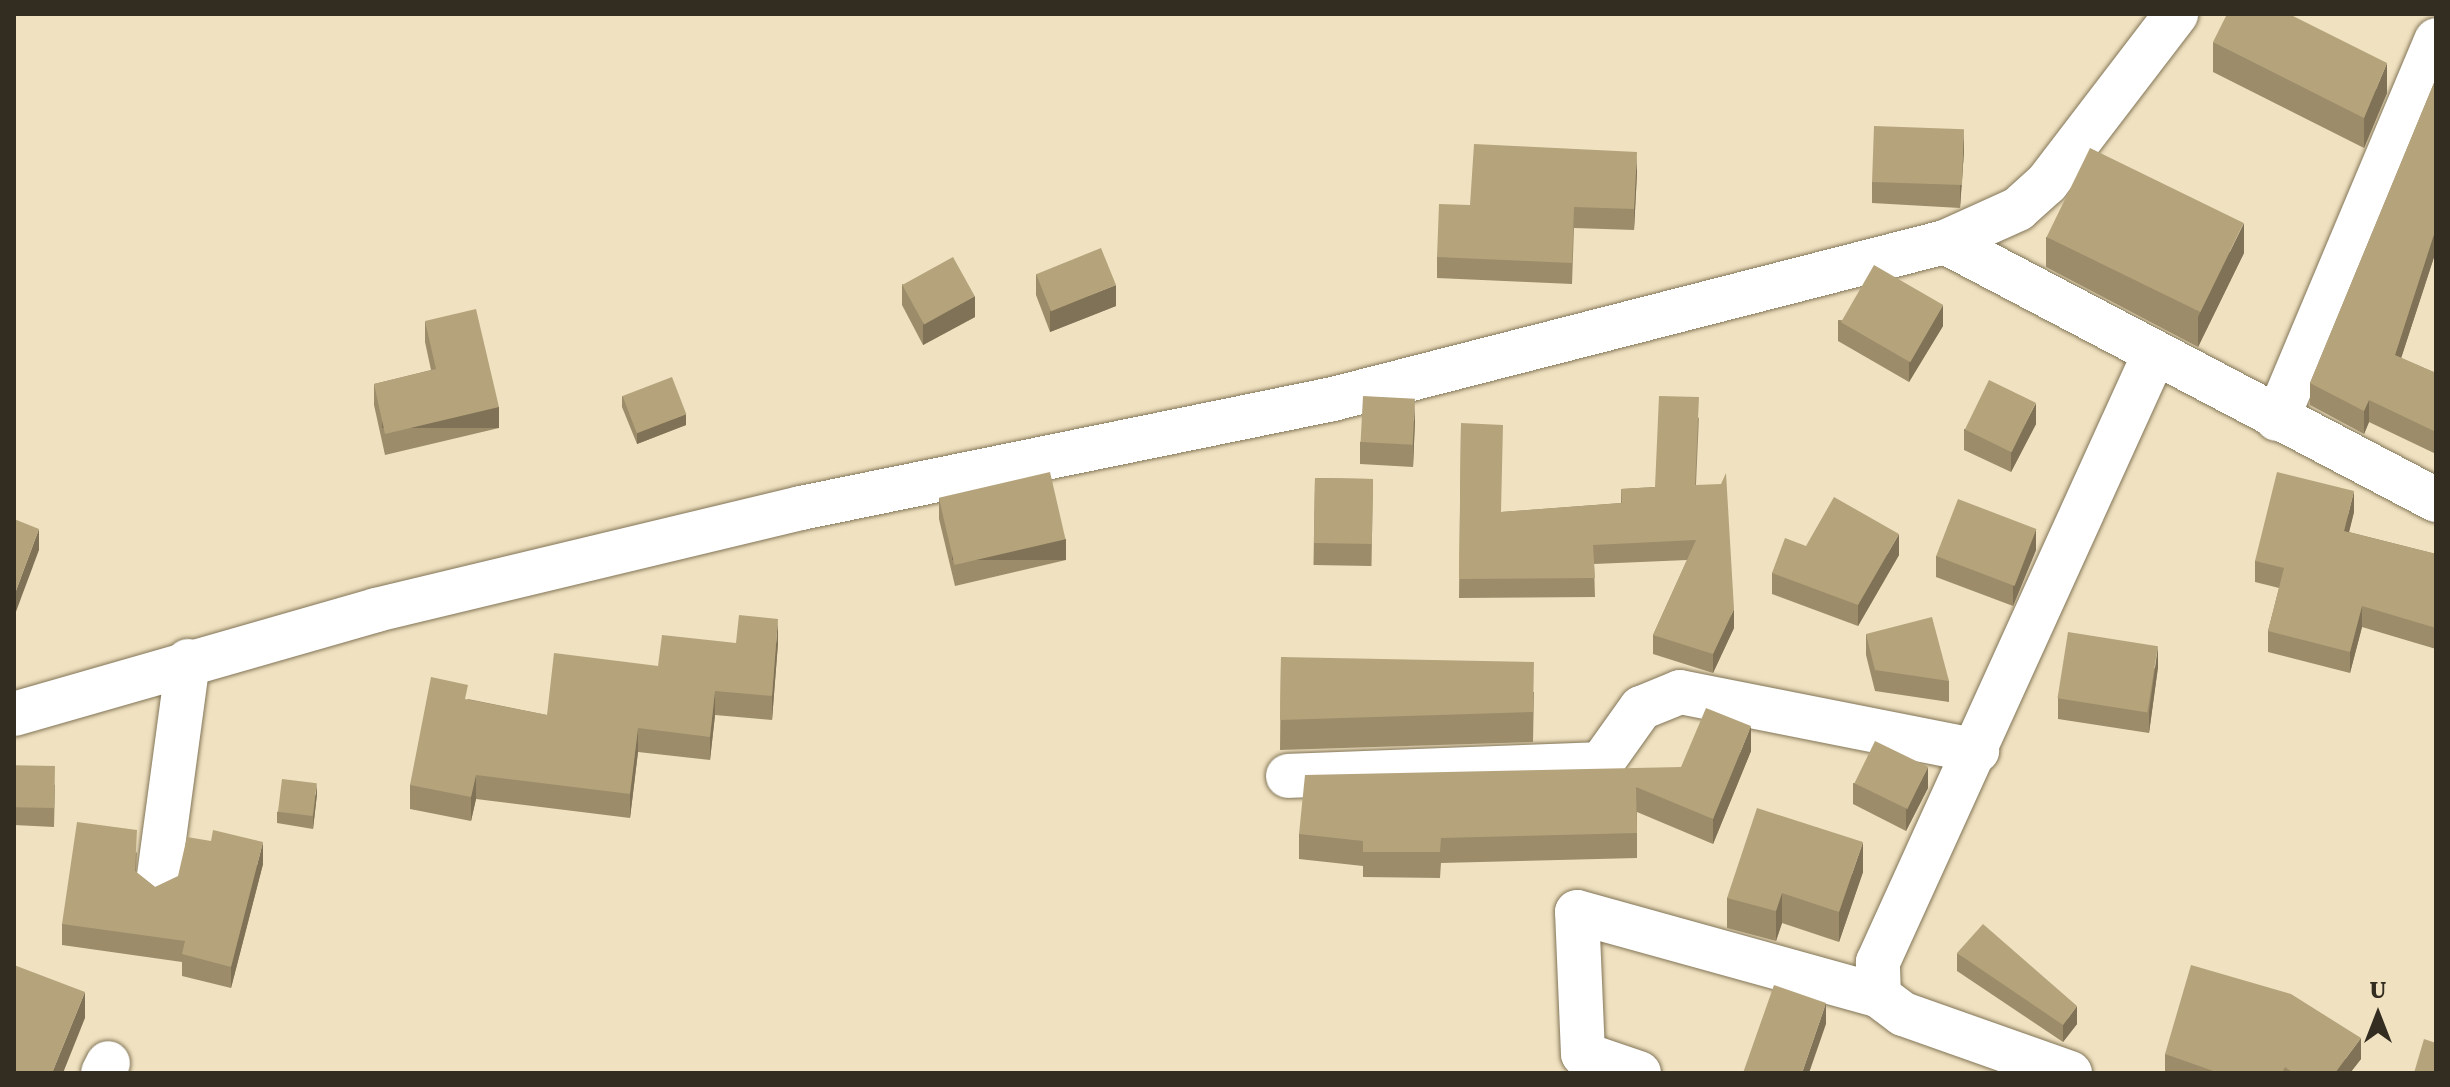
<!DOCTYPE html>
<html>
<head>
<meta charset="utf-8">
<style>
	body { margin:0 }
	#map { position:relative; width:2450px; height:1087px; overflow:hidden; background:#f0e2c1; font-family:"Roboto Serif",serif }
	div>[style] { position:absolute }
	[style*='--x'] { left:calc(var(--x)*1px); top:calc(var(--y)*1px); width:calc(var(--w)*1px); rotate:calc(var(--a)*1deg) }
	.roads { filter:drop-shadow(0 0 2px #827557) drop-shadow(0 0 2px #827557) }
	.minor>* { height:44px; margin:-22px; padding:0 22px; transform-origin:22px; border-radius:22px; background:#fff }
	.wall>* { inset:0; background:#9c8c6a; transform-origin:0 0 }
	.shaded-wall>* { inset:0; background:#7f7256; transform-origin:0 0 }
	.building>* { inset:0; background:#b5a37b; transform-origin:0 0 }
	span { translate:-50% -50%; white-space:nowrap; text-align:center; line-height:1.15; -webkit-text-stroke:8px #f0e2c1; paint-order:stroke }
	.frame { position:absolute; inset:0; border:16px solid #332d21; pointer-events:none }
	.north { position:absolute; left:2338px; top:975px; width:80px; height:80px; -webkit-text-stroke:6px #f0e2c1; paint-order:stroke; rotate:0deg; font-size:22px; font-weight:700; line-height:32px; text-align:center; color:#332d21 }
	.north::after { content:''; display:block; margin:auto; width:28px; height:36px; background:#332d21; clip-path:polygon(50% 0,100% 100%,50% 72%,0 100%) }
</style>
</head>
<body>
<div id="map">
	<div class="roads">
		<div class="minor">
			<div style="--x:1945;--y:242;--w:555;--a:27.72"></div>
			<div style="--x:2277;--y:419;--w:411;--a:-67.2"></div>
			<div style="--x:14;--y:714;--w:377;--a:-16"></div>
			<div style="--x:376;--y:610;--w:437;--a:-13.5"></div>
			<div style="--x:801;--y:508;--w:543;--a:-11.58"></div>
			<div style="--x:1333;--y:399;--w:632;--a:-14.39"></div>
			<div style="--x:1945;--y:242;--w:80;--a:-24.3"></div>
			<div style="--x:2018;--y:209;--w:39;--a:-42"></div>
			<div style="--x:2047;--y:183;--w:213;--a:-52.6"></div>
			<div style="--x:1288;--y:776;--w:313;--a:-2.2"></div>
			<div style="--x:1601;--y:764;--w:69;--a:-54.5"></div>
			<div style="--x:1641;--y:708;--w:42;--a:-22.3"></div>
			<div style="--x:1680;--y:692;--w:303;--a:11.2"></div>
			<div style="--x:158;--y:883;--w:224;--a:-82.3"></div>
			<div style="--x:103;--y:1073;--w:11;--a:-63"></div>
			<div style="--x:1639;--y:1073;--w:59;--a:-161.3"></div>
			<div style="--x:1583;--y:1054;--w:142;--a:-92.4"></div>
			<div style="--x:1577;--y:912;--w:313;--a:15.5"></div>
			<div style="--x:2070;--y:1073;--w:177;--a:-160.5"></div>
			<div style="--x:1903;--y:1014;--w:30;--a:-143"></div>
			<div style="--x:1879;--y:996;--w:34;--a:-92"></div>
			<div style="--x:1878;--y:962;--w:665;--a:-65.56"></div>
		</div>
	</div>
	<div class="wall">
		<div style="clip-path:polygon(2213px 42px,2387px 93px,2364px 148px,2213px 72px)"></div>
		<div style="clip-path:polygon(2436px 78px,2436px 251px,2401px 358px,2436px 373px,2436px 454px,2369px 422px,2364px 434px,2310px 405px,2310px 383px)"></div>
		<div style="clip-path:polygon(1964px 151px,1960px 208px,1872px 203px,1872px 182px)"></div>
		<div style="clip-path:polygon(1637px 173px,1634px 230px,1574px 228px,1572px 284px,1437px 278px,1437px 257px,1470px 205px)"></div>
		<div style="clip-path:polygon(2046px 237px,2244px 253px,2198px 347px,2046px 267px)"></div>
		<div style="clip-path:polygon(1036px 274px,1116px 306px,1050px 332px,1036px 295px)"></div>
		<div style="clip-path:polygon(902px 284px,975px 317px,923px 345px,902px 305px)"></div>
		<div style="clip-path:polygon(1838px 320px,1943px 326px,1909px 382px,1838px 341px)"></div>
		<div style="clip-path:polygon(425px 321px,499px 428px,385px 455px,374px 405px,374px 384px,431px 370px,425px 342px)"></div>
		<div style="clip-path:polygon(622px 396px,686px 425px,637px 444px,622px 407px)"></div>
		<div style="clip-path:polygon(1699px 417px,1696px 485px,1734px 628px,1713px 673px,1653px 654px,1653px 635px,1687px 560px,1594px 564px,1595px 597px,1459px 598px,1461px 423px,1501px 512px,1621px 503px,1621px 489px,1655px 487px)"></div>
		<div style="clip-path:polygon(1415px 420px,1413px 467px,1360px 464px,1360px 442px)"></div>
		<div style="clip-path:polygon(2036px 424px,2011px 472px,1964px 450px,1964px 429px)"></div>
		<div style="left:1315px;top:478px;width:58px;height:87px;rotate:1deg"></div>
		<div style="clip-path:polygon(939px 498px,1066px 560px,955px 586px,939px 519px)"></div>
		<div style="clip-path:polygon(2354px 512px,2349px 532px,2436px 554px,2436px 649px,2362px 627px,2350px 673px,2268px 652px,2268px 631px,2279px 588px,2255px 582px,2255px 561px)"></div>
		<div style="clip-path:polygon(1806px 546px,1899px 555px,1858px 626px,1772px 594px,1772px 573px)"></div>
		<div style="clip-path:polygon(2036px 550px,2013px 606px,1936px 577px,1936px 556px)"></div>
		<div style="clip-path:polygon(1866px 634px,1949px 681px,1949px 702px,1875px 691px,1866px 655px)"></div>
		<div style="clip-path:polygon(736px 643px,778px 643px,772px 720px,715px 715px,710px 760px,638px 752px,630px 818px,476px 799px,471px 821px,410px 809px,410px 785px,468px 699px,547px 715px,658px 666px)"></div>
		<div style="clip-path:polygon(1281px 657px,1534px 692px,1533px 742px,1280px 750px)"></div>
		<div style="clip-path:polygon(2158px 667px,2149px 733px,2058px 719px,2058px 698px)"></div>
		<div style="clip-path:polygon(1751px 751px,1713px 844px,1637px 812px,1637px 858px,1441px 863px,1440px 878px,1363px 877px,1363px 866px,1299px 859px,1299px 834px,1681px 767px)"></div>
		<div style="clip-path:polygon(14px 767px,55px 785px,54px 827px,14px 825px)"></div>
		<div style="clip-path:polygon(1853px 783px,1928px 788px,1906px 831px,1853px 804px)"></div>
		<div style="clip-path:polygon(317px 794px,313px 829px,277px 823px,277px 812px)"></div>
		<div style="clip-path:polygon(137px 852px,136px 872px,155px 887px,263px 864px,231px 988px,182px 976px,182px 962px,62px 945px,62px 924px)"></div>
		<div style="clip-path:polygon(1863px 872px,1839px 942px,1782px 923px,1776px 941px,1727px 928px,1727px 898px)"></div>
		<div style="clip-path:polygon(1957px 953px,2077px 1024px,2063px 1042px,1957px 971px)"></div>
		<div style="clip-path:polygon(2165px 1054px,2361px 1059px,2350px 1073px,2165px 1073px)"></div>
	</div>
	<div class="shaded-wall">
		<div style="clip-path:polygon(2387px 63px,2387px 93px,2364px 148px,2364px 118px)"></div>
		<div style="clip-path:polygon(1964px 129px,1964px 151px,1960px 208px,1960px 186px)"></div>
		<div style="clip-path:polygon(1637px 152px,1637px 173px,1634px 230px,1634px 209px)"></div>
		<div style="clip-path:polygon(2244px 223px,2244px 253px,2198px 347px,2198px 317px)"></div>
		<div style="clip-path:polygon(2436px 228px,2436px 251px,2395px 377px,2395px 355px)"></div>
		<div style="clip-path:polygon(1116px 285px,1116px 306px,1050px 332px,1050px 311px)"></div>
		<div style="clip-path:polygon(975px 296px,975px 317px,923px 345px,923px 324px)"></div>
		<div style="clip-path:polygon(1943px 305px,1943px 326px,1909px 382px,1909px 361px)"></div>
		<div style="clip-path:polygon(1415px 399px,1415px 420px,1413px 467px,1413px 445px)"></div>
		<div style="clip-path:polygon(2369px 400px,2369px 422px,2364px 434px,2364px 411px)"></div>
		<div style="clip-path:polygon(2036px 403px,2036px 424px,2011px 472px,2011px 451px)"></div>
		<div style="left:499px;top:407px;width:21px;height:117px;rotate:90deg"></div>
		<div style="clip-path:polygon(686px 414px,686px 425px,637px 444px,637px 433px)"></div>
		<div style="clip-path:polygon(2354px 491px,2354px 512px,2344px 552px,2344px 531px)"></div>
		<div style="clip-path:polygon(39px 529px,39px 550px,14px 617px,14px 596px)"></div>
		<div style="clip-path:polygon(2036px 529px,2036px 550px,2013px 606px,2013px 584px)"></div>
		<div style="clip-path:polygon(1899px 534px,1899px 555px,1858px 626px,1858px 605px)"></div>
		<div style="left:1066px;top:539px;width:21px;height:114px;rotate:90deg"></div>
		<div style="clip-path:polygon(2362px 606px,2362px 627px,2350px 673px,2350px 652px)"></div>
		<div style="clip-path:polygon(1734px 609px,1734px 628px,1713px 673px,1713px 654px)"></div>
		<div style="clip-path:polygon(778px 619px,778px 643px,772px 720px,772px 696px)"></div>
		<div style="clip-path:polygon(2158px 646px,2158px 667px,2149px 733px,2149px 712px)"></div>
		<div style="clip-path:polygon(715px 691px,715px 715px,710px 760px,710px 737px)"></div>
		<div style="clip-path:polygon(1751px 726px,1751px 751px,1713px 844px,1713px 819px)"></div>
		<div style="clip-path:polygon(638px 728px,638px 752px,630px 818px,630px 794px)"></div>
		<div style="clip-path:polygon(1928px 767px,1928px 788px,1906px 831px,1906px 810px)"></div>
		<div style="clip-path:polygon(476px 775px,476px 799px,471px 821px,471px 797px)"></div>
		<div style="clip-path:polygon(317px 783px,317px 794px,313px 829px,313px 818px)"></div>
		<div style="clip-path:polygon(263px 842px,263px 864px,231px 988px,231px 967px)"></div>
		<div style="clip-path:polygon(1863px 842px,1863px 872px,1839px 942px,1839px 912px)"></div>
		<div style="clip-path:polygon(1782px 893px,1782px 923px,1776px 941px,1776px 911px)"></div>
		<div style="clip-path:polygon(85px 992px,85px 1018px,63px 1073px,52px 1073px)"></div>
		<div style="clip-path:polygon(1826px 1003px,1826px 1024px,1809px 1073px,1802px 1073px)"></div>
		<div style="clip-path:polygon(2077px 1006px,2077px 1024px,2063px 1042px,2063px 1025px)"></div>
		<div style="clip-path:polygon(2361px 1038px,2361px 1059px,2350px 1073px,2335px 1073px)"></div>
	</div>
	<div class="building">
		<div style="clip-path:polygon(2227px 14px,2289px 14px,2387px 63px,2364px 118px,2213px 42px)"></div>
		<div style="clip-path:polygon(2436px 78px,2436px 228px,2395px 355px,2436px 373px,2436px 432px,2369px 400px,2364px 411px,2310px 383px)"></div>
		<div style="left:1874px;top:126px;width:90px;height:56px;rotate:2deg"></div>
		<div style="clip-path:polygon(1474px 144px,1637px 152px,1634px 209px,1574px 207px,1572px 263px,1437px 257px,1439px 204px,1470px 205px)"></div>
		<div style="left:2090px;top:148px;width:171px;height:99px;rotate:26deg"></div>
		<div style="left:1101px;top:248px;width:40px;height:70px;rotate:68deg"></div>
		<div style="left:953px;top:257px;width:45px;height:58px;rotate:61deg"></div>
		<div style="left:1874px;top:265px;width:80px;height:66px;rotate:30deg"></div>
		<div style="clip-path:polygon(476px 309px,499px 407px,385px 434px,374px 384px,436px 369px,425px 321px)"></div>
		<div style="left:672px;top:377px;width:40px;height:53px;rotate:69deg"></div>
		<div style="left:1989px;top:380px;width:52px;height:55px;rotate:26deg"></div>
		<div style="left:1363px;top:396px;width:52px;height:46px;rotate:3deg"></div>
		<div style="clip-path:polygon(1659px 396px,1699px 397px,1695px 485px,1721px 484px,1726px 473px,1734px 609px,1713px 654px,1653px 635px,1696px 540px,1593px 545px,1595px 578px,1459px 579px,1461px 423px,1503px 425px,1501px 512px,1622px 503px,1621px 489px,1655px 487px)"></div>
		<div style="left:1050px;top:472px;width:69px;height:114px;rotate:77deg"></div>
		<div style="clip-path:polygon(2277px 472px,2354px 491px,2344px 531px,2436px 554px,2436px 628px,2362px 606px,2350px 652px,2268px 631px,2284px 568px,2255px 561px)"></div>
		<div style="left:1315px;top:478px;width:58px;height:65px;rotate:1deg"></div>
		<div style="clip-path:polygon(1834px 497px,1899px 534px,1858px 605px,1772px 573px,1785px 538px,1806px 546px)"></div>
		<div style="left:1958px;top:499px;width:84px;height:61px;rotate:21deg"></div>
		<div style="clip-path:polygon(14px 519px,39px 529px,14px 596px)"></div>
		<div style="clip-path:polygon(739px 615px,778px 619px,772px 696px,715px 691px,710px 737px,638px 728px,630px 794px,476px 775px,471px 797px,410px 785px,431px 677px,468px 685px,465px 699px,547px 715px,554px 653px,658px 666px,662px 635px,736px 643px)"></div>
		<div style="clip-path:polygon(1932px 617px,1949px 681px,1875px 670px,1866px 634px)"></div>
		<div style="left:2068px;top:632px;width:91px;height:67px;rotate:9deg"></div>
		<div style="clip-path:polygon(1281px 657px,1534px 662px,1533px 712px,1280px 720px)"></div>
		<div style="clip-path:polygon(1706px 708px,1751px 726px,1713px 819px,1636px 787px,1637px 833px,1441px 838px,1440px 852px,1363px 852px,1363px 841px,1299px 834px,1305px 775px,1681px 767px)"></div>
		<div style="left:1875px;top:741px;width:59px;height:47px;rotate:26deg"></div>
		<div style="left:55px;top:766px;width:42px;height:41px;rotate:91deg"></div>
		<div style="left:282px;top:779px;width:35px;height:33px;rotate:7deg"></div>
		<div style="clip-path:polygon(1757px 808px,1863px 842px,1839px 912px,1782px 893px,1776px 911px,1727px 898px)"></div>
		<div style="clip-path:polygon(77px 822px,137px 830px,135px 871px,155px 887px,178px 876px,187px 837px,211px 841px,213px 830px,263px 842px,231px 967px,182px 954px,185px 941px,62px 924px)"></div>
		<div style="clip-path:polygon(1983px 924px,2077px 1006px,2063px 1025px,1957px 953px)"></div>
		<div style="clip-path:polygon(14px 965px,85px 992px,52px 1073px,14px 1073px)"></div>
		<div style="clip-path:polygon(2191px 965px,2291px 994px,2361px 1038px,2335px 1073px,2293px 1073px,2285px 1067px,2282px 1073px,2219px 1073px,2165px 1054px)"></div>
		<div style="clip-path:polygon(1774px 985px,1826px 1003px,1802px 1073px,1743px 1073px)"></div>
		<div style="clip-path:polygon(2424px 1039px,2436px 1043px,2436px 1073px,2414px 1073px)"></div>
	</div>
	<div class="frame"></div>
	<div class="north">U</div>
</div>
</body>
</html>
